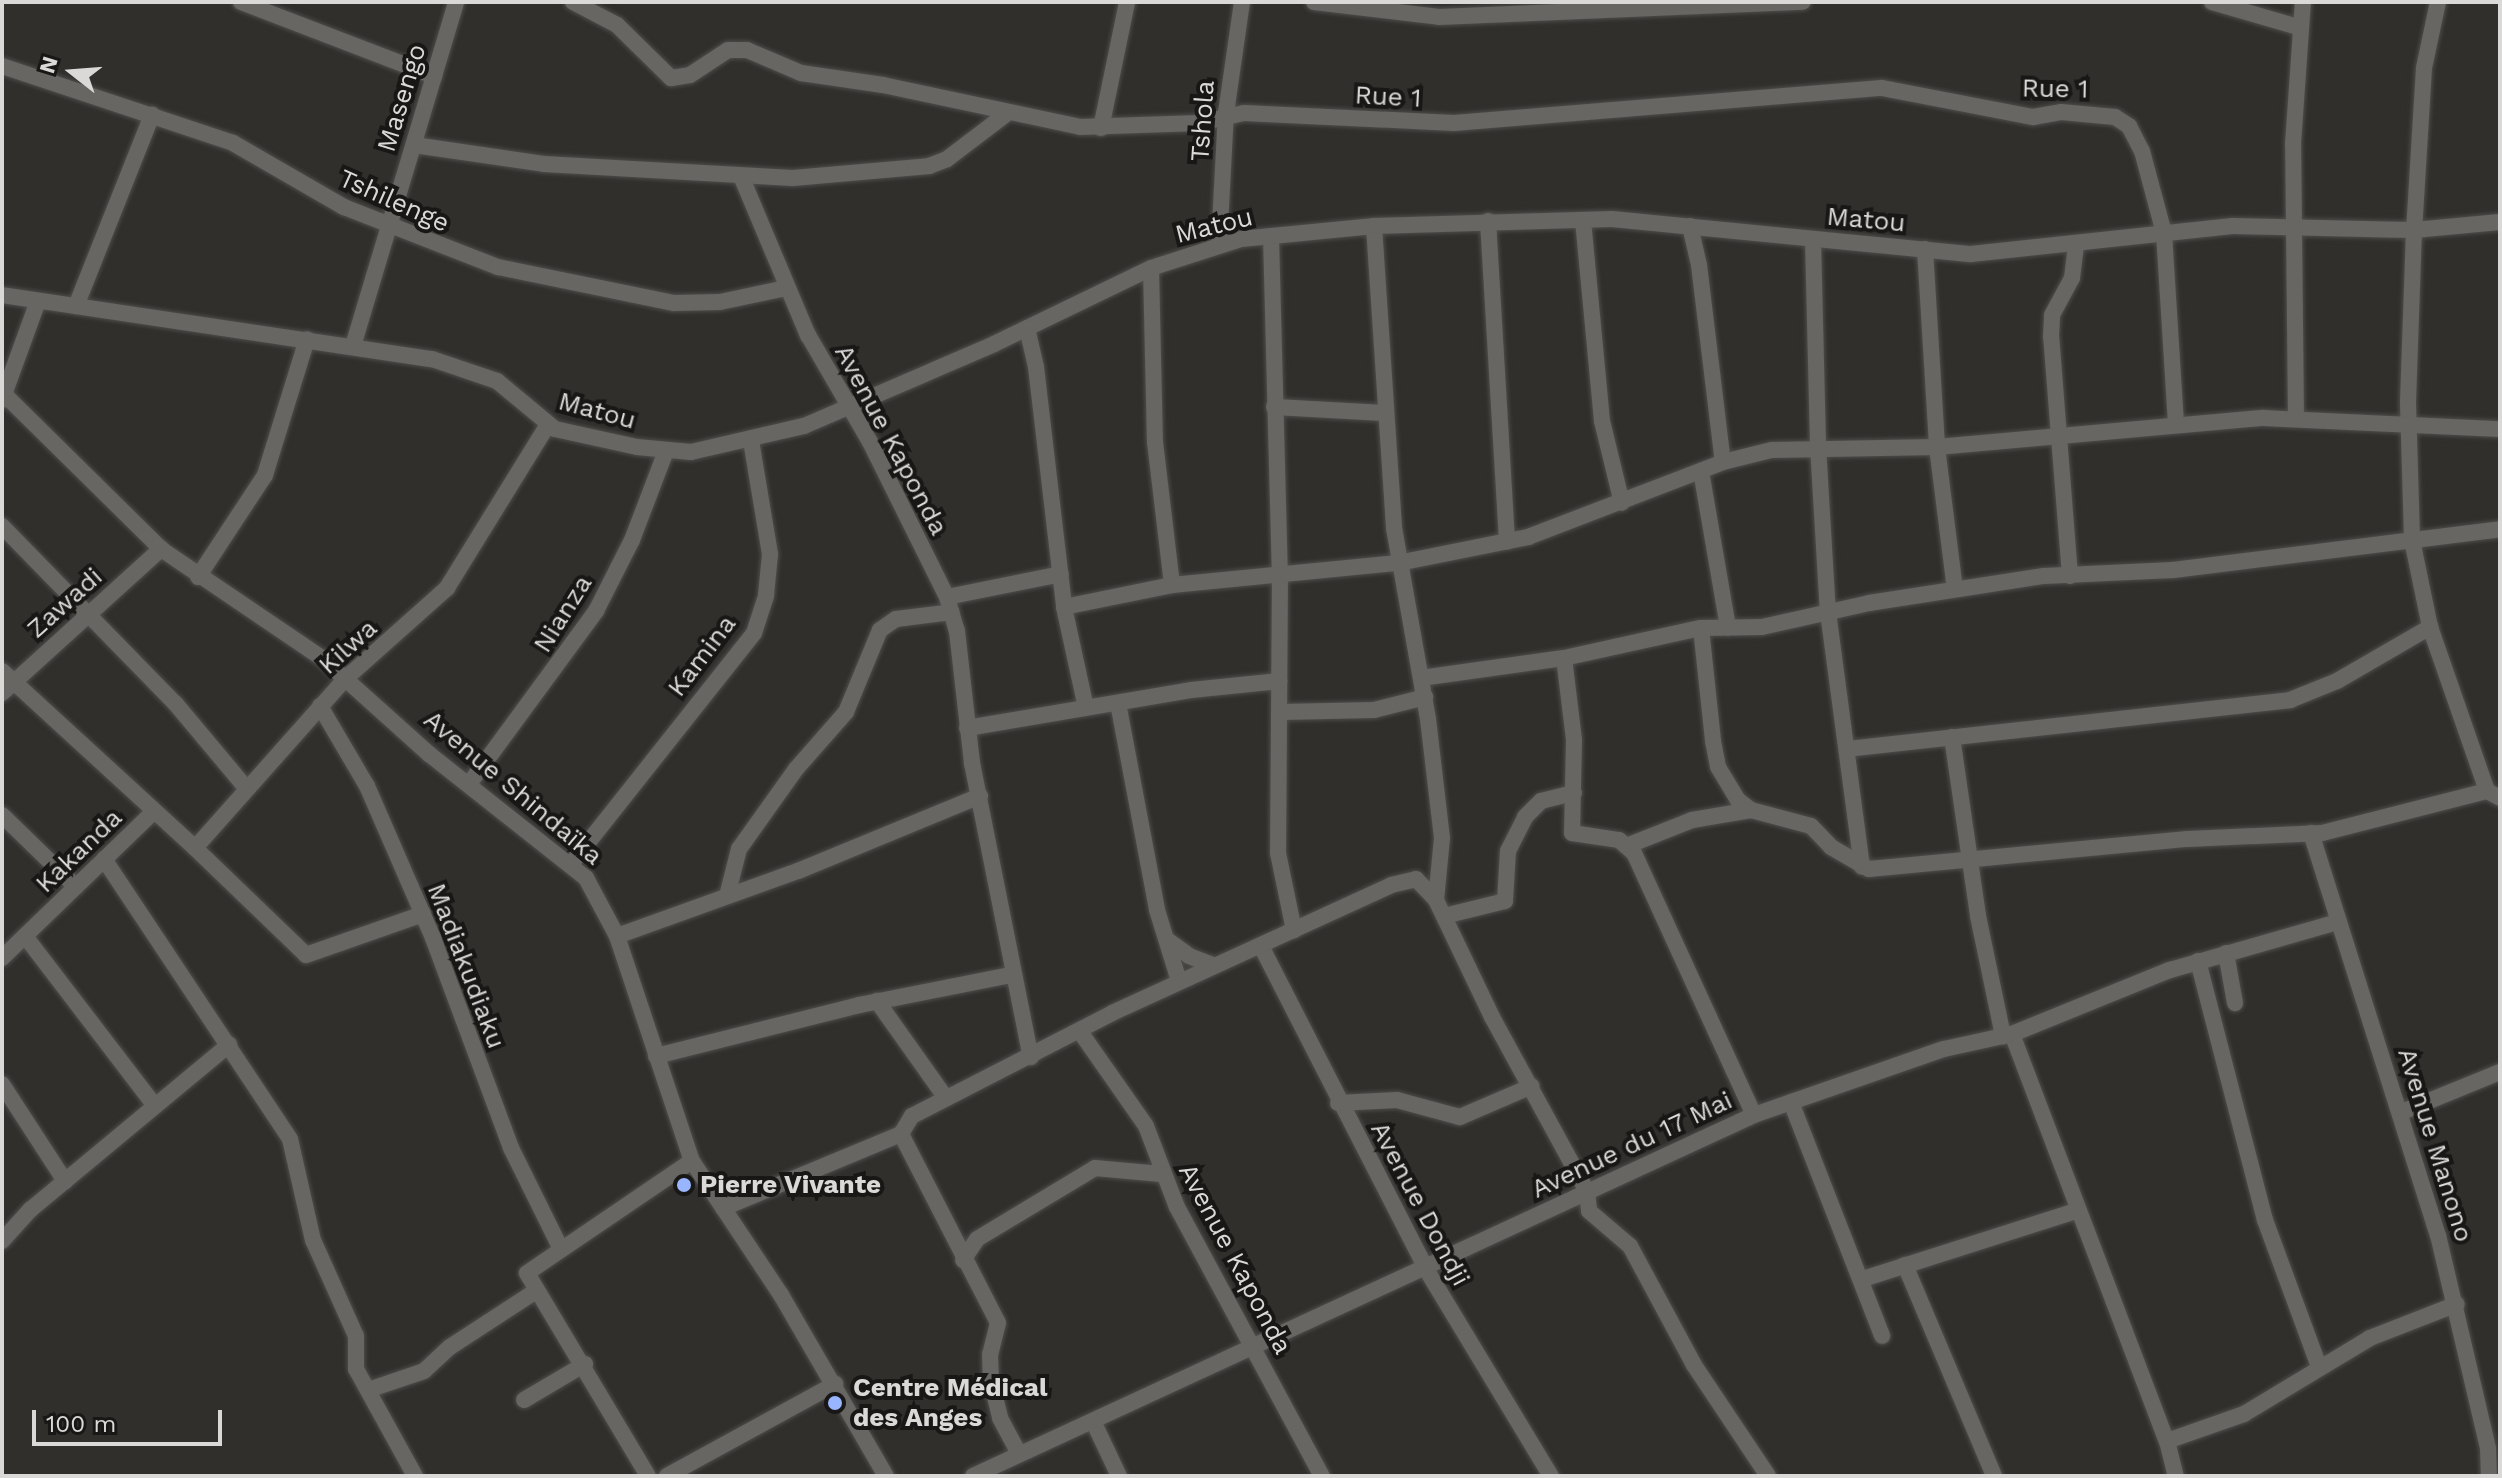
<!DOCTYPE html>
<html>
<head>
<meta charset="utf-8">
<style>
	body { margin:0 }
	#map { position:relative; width:2502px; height:1478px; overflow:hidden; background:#302f2c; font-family:"Work Sans",sans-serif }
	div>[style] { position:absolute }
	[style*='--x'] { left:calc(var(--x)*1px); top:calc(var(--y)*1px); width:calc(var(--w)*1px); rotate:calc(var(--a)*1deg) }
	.roads { filter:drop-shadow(0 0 2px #4e4d4b) drop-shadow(0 0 2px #4e4d4b) }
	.minor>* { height:16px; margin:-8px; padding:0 8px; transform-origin:8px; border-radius:8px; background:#676662 }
	.dots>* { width:22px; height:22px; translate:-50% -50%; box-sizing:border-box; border:4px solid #181716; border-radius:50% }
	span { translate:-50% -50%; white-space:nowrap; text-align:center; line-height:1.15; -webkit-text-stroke:8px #181716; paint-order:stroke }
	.street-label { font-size:26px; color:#dad9d7 }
	.poi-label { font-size:26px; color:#dad9d7; font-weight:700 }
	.left { translate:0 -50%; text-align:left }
	.frame { position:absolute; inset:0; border:4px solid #dad9d7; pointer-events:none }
	.north { position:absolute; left:32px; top:32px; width:80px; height:80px; -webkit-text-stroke:6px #181716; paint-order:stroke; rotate:287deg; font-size:22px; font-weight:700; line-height:32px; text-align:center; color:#dad9d7 }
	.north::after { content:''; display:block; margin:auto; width:28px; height:36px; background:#dad9d7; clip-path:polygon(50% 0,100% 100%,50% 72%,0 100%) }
	.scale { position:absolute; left:32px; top:1410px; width:190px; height:36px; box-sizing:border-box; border:4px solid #dad9d7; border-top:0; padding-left:10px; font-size:24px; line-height:28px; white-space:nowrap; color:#dad9d7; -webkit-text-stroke:6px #181716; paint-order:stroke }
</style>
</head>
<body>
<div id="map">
	<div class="roads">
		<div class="minor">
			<div style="--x:241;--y:2;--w:207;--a:21"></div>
			<div style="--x:573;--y:2;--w:50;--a:27.6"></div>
			<div style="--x:617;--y:25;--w:76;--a:44.5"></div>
			<div style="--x:671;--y:78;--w:19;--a:-9"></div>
			<div style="--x:690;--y:75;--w:45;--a:-33.3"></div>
			<div style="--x:728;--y:50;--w:19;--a:0"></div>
			<div style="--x:747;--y:50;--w:59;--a:23.1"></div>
			<div style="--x:801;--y:73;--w:83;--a:8.3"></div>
			<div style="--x:883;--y:85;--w:201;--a:12"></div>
			<div style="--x:1080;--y:127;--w:120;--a:-1.9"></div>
			<div style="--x:1200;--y:123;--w:45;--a:-12.8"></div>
			<div style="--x:1244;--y:113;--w:210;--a:2.7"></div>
			<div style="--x:1454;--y:123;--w:429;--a:-4.7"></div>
			<div style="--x:1882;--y:88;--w:154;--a:10.9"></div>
			<div style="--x:2033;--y:117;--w:28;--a:-10"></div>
			<div style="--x:2061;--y:112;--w:54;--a:5.3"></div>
			<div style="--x:2115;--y:117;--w:17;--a:33"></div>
			<div style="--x:2129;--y:126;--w:28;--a:63"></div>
			<div style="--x:2142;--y:151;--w:85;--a:75"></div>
			<div style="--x:2164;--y:233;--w:191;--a:86.4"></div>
			<div style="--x:1314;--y:2;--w:126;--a:6.8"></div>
			<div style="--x:1439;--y:17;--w:364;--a:-2.4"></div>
			<div style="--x:2212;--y:2;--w:90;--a:16.2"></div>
			<div style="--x:2438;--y:2;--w:67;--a:102"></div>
			<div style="--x:2424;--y:68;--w:162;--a:93.5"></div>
			<div style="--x:2414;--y:230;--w:173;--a:92"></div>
			<div style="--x:2408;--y:403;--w:137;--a:88.3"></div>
			<div style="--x:2412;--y:540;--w:89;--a:78.3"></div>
			<div style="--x:2430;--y:627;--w:174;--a:70.8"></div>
			<div style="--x:2487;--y:791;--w:15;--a:28"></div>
			<div style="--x:2;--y:66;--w:243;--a:18.4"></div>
			<div style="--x:233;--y:143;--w:128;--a:30"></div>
			<div style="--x:344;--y:207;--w:165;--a:21.3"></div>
			<div style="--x:498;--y:267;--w:180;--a:11.6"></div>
			<div style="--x:674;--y:303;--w:46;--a:-1.2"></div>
			<div style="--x:720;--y:302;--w:67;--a:-12"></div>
			<div style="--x:1101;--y:128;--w:129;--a:-78.3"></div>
			<div style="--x:414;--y:145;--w:131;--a:8.3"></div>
			<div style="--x:544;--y:164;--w:249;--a:3.2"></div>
			<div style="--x:793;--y:178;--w:137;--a:-5"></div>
			<div style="--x:929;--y:166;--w:19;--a:-21"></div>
			<div style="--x:947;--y:159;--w:74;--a:-37.3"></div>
			<div style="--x:741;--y:176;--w:173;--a:67.2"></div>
			<div style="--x:808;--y:335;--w:124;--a:59.9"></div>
			<div style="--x:870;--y:442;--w:173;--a:63.6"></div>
			<div style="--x:947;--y:597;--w:35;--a:74"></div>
			<div style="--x:957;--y:631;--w:133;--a:83.5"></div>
			<div style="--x:972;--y:763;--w:300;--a:78.7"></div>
			<div style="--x:1583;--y:220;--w:202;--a:84.6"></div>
			<div style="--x:1602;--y:421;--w:84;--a:76.3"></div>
			<div style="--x:1488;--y:221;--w:321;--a:86.6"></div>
			<div style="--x:1374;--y:226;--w:303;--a:86.2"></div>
			<div style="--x:1394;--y:528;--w:194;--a:79.9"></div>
			<div style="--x:1428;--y:719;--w:120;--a:83.3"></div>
			<div style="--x:1442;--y:838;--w:62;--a:95.5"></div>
			<div style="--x:1690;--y:226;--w:40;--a:77"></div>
			<div style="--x:1699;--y:265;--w:198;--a:83.1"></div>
			<div style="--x:1271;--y:236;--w:337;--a:88.5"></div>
			<div style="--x:1280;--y:573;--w:280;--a:90.4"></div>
			<div style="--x:1278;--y:853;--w:79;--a:78.3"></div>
			<div style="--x:1813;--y:239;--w:207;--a:88.6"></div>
			<div style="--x:1818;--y:446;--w:166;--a:86.6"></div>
			<div style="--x:1828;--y:612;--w:257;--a:82.4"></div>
			<div style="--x:1219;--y:245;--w:132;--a:-87"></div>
			<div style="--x:1226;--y:113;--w:112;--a:-81.8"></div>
			<div style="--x:1925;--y:249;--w:198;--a:86.5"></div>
			<div style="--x:1937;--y:447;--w:143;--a:82.8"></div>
			<div style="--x:1151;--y:268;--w:174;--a:88.7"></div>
			<div style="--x:1155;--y:442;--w:144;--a:83.2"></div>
			<div style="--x:2;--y:295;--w:435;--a:8.5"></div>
			<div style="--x:432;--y:359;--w:69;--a:18.7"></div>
			<div style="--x:497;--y:381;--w:75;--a:39.6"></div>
			<div style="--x:555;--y:429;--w:84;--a:12.4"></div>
			<div style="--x:637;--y:447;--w:54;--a:5.3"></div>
			<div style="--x:691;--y:452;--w:116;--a:-13"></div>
			<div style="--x:804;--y:426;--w:207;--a:-23.3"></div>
			<div style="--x:994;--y:344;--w:174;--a:-25.8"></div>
			<div style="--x:1151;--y:268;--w:95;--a:-17.9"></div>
			<div style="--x:1241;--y:239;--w:134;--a:-5.6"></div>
			<div style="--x:1374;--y:226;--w:238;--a:-1.7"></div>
			<div style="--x:1612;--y:219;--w:361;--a:5.6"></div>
			<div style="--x:1971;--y:254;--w:263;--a:-6.1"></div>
			<div style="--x:2233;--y:226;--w:181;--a:1.3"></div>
			<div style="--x:2414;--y:230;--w:86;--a:-5.3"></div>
			<div style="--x:76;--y:306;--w:206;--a:-68.3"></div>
			<div style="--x:1027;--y:328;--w:40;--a:77"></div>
			<div style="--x:1036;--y:367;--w:242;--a:83.3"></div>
			<div style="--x:1064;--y:607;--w:103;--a:77.7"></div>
			<div style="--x:353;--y:346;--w:359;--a:-73.3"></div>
			<div style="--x:5;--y:395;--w:219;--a:44.6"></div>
			<div style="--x:161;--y:549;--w:194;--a:34.1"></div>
			<div style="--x:322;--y:658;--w:144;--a:41.9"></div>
			<div style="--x:429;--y:754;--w:200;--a:38.3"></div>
			<div style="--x:586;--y:878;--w:66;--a:61.9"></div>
			<div style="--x:617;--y:936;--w:237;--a:71.6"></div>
			<div style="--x:692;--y:1161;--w:161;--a:56.4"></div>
			<div style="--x:781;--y:1295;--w:209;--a:59.9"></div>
			<div style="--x:2;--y:400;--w:105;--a:-70"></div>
			<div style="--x:1274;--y:407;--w:111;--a:3.1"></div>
			<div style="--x:2296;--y:418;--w:274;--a:-90.6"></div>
			<div style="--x:2293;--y:144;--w:142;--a:-86"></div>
			<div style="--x:1701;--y:471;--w:159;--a:80.2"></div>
			<div style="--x:2;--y:526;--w:248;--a:45.7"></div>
			<div style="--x:175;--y:703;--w:112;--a:50.1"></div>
			<div style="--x:2070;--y:576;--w:240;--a:-94.5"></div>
			<div style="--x:2051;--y:337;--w:22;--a:-87"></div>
			<div style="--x:2052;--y:315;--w:42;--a:-61.6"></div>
			<div style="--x:2072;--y:278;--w:33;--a:-83"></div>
			<div style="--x:198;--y:577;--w:122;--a:-56.7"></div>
			<div style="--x:265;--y:475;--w:142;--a:-72.8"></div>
			<div style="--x:947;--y:597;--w:116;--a:-11.4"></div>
			<div style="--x:1064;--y:607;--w:110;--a:-11.5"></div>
			<div style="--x:1172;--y:585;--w:227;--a:-5.6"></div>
			<div style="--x:1398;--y:563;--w:133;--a:-11.3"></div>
			<div style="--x:1528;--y:537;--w:209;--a:-21"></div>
			<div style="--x:1723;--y:462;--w:50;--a:-13.8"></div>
			<div style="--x:1772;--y:450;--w:165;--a:-1"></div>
			<div style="--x:1937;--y:447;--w:328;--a:-5.1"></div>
			<div style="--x:2264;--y:418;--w:236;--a:2.7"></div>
			<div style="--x:1701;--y:628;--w:114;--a:83.9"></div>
			<div style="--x:1713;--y:741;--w:26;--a:79"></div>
			<div style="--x:1718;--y:767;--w:39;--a:59"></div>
			<div style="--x:1738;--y:800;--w:16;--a:38"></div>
			<div style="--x:1751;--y:810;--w:62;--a:14.9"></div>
			<div style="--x:1811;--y:826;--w:29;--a:46"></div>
			<div style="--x:1831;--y:847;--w:44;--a:30.1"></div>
			<div style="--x:1869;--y:869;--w:320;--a:-5.4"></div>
			<div style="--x:2188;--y:839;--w:134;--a:-2.6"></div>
			<div style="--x:2322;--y:833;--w:170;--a:-14.3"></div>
			<div style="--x:1564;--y:658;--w:83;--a:83"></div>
			<div style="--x:1574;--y:740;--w:93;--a:91.2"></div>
			<div style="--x:1572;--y:833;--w:48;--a:8.5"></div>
			<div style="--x:1619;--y:840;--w:20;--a:41"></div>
			<div style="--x:1634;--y:853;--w:288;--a:65.4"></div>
			<div style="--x:2;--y:671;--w:262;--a:42.5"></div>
			<div style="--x:195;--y:848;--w:226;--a:-48.4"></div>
			<div style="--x:345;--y:679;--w:137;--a:-41.7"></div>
			<div style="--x:447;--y:588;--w:190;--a:-58.3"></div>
			<div style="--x:1421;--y:678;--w:144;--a:-8"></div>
			<div style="--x:1564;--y:658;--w:140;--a:-12.4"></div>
			<div style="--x:1701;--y:628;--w:61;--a:-0.9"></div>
			<div style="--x:1762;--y:627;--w:110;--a:-12.6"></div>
			<div style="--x:1869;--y:603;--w:177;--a:-8.8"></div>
			<div style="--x:2044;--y:576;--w:129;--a:-2.7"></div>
			<div style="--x:2173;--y:570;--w:330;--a:-7.1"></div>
			<div style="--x:2;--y:693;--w:215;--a:-42.2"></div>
			<div style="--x:1118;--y:703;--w:211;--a:79.3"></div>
			<div style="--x:1157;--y:910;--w:74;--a:72.8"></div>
			<div style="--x:320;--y:706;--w:93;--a:59.6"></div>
			<div style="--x:367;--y:786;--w:166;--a:66.5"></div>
			<div style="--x:433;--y:938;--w:224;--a:69.6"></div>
			<div style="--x:511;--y:1148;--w:110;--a:63.7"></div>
			<div style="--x:1281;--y:712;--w:93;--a:-1.2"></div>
			<div style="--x:1374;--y:710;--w:53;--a:-14.3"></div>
			<div style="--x:967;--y:728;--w:227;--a:-9.6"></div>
			<div style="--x:1191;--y:690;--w:89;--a:-5.8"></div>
			<div style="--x:1952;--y:737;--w:181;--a:81.7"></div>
			<div style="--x:1978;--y:916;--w:123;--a:78.2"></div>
			<div style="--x:1847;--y:749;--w:446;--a:-6.3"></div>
			<div style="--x:2290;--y:700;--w:51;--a:-22"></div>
			<div style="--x:2337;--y:681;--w:108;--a:-30.1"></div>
			<div style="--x:469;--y:784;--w:215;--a:-53.7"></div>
			<div style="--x:596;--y:611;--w:80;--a:-63.1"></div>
			<div style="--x:632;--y:540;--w:95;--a:-69.1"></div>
			<div style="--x:2;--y:815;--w:103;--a:44.2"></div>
			<div style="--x:2311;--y:833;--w:422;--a:72.5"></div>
			<div style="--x:2438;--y:1235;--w:220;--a:76.8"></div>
			<div style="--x:2488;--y:1449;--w:27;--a:88"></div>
			<div style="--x:1629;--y:845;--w:68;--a:-21.6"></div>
			<div style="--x:1692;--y:820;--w:60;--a:-9.6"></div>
			<div style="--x:195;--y:848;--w:154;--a:43.9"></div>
			<div style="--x:306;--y:955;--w:124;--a:-19.3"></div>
			<div style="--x:104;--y:859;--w:336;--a:56.4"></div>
			<div style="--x:290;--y:1139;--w:104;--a:77.2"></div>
			<div style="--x:313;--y:1240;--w:105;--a:65.9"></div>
			<div style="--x:356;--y:1336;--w:33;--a:90"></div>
			<div style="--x:356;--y:1369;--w:122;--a:61.1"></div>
			<div style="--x:571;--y:864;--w:295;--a:-51.6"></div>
			<div style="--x:754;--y:633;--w:40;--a:-72"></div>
			<div style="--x:766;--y:595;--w:41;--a:-84.4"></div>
			<div style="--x:770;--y:554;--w:115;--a:-99.5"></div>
			<div style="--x:727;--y:896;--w:49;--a:-75.7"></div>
			<div style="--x:739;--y:849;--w:98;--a:-54.5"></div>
			<div style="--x:796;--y:769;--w:76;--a:-48.7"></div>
			<div style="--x:846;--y:712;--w:89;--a:-67.5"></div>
			<div style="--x:880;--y:630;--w:19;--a:-35"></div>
			<div style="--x:896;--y:619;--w:56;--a:-7.1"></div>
			<div style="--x:1444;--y:916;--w:63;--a:-13.8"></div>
			<div style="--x:1505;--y:901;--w:50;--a:-86.6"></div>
			<div style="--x:1508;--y:851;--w:38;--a:-63"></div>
			<div style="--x:1525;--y:817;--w:23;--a:-45"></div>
			<div style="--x:1541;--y:801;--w:34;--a:-14"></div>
			<div style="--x:25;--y:936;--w:213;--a:52.6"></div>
			<div style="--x:617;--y:936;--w:192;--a:-19.8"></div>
			<div style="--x:798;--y:871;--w:197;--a:-22.4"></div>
			<div style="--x:1166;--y:939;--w:29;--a:36"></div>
			<div style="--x:1189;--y:956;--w:26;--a:21"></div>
			<div style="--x:1261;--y:946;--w:363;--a:62.9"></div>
			<div style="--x:1426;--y:1269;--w:242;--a:58.9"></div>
			<div style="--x:2226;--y:953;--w:51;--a:79.8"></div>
			<div style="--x:2;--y:958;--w:211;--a:-44"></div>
			<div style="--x:2198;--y:961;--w:268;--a:75.5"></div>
			<div style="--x:2265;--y:1220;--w:157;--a:69.8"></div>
			<div style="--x:877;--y:1001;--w:119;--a:54.6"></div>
			<div style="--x:1081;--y:1033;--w:113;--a:55"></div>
			<div style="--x:1146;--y:1126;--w:87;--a:69.1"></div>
			<div style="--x:1177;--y:1207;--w:306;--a:61.7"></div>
			<div style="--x:2012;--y:1034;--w:436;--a:69.2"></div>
			<div style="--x:2167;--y:1441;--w:36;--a:76"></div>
			<div style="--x:656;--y:1056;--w:209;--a:-14.1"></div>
			<div style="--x:859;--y:1005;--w:155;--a:-11.2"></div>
			<div style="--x:2;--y:1084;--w:116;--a:57"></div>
			<div style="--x:1791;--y:1102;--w:251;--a:68.7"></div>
			<div style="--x:1338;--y:1103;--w:59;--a:-2.9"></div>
			<div style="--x:1397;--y:1100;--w:65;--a:15.1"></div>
			<div style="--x:1460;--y:1117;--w:78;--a:-23.3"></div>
			<div style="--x:2402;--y:1112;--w:106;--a:-22.2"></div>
			<div style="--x:901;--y:1134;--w:212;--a:62.8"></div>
			<div style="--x:998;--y:1323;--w:32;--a:104"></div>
			<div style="--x:990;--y:1354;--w:27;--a:88"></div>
			<div style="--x:991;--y:1381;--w:38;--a:76"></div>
			<div style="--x:1000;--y:1418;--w:38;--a:62"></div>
			<div style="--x:723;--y:1208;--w:193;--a:-22.6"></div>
			<div style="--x:901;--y:1134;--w:21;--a:-59"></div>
			<div style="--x:912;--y:1116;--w:225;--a:-27.2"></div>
			<div style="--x:1112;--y:1013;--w:307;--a:-24.6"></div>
			<div style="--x:1391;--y:885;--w:26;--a:-13"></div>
			<div style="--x:1416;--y:879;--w:29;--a:46"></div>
			<div style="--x:1436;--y:900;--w:130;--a:64.4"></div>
			<div style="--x:1492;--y:1017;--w:198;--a:61.4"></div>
			<div style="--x:1587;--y:1191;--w:20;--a:84"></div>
			<div style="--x:1589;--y:1211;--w:54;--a:40.5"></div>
			<div style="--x:1630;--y:1246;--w:135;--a:61.7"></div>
			<div style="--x:1694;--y:1365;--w:133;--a:56.3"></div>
			<div style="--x:2;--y:1241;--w:42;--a:-47.9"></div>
			<div style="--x:30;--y:1210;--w:259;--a:-39.7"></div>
			<div style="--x:963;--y:1260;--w:25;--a:-56"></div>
			<div style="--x:977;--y:1239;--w:138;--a:-31"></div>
			<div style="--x:1095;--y:1168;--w:66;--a:5.2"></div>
			<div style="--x:1905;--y:1265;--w:229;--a:67.1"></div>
			<div style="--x:1863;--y:1279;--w:224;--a:-17.7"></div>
			<div style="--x:368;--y:1390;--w:59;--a:-18.7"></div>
			<div style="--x:424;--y:1371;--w:35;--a:-43"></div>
			<div style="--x:450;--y:1347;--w:103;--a:-33.1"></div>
			<div style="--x:524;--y:1400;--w:71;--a:-30.5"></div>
			<div style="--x:1093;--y:1421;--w:61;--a:64.7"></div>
			<div style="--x:2167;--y:1441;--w:82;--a:-19.3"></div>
			<div style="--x:2244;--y:1414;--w:147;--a:-31.1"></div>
			<div style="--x:2370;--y:1338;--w:93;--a:-21.3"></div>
			<div style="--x:648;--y:1476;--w:236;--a:-120.8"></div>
			<div style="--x:527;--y:1273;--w:199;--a:-34.2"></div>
			<div style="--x:667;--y:1476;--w:192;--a:-28.7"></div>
			<div style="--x:973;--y:1476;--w:860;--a:-24.81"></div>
			<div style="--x:1754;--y:1115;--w:201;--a:-19.2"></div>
			<div style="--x:1944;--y:1049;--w:70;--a:-12.4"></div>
			<div style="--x:2012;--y:1034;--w:170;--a:-22.1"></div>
			<div style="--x:2170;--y:970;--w:174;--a:-16"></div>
		</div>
	</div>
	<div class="dots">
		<div style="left:684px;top:1185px;background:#99b5fd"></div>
		<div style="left:835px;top:1403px;background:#99b5fd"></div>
	</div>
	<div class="street-label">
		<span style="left:2055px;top:89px;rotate:1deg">Rue 1</span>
		<span style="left:1388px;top:97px;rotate:3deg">Rue 1</span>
		<span style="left:402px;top:98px;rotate:-73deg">Masengo</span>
		<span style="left:1203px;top:121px;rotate:-86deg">Tshola</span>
		<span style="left:394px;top:201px;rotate:24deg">Tshilenge</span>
		<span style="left:1866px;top:220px;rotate:5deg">Matou</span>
		<span style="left:1214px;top:226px;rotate:-14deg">Matou</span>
		<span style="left:597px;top:411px;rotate:15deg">Matou</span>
		<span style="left:891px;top:440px;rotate:62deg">Avenue Kaponda</span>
		<span style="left:65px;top:603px;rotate:-42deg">Zawadi</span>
		<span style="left:563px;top:614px;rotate:-58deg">Nianza</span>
		<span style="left:348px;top:647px;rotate:-42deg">Kilwa</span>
		<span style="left:702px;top:656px;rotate:-53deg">Kamina</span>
		<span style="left:513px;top:788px;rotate:40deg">Avenue Shindaïka</span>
		<span style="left:79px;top:851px;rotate:-44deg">Kakanda</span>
		<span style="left:466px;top:966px;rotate:69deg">Madiakudiaku</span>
		<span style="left:1632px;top:1145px;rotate:-25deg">Avenue du 17 Mai</span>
		<span style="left:2435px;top:1145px;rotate:73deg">Avenue Manono</span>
		<span style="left:1420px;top:1204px;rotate:62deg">Avenue Dondji</span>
		<span style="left:1235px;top:1259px;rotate:62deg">Avenue Kaponda</span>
	</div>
	<div class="poi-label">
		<span class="left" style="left:700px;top:1185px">Pierre Vivante</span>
		<span class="left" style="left:853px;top:1403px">Centre Médical<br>des Anges</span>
	</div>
	<div class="frame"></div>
	<div class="north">N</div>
	<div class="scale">100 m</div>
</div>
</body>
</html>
